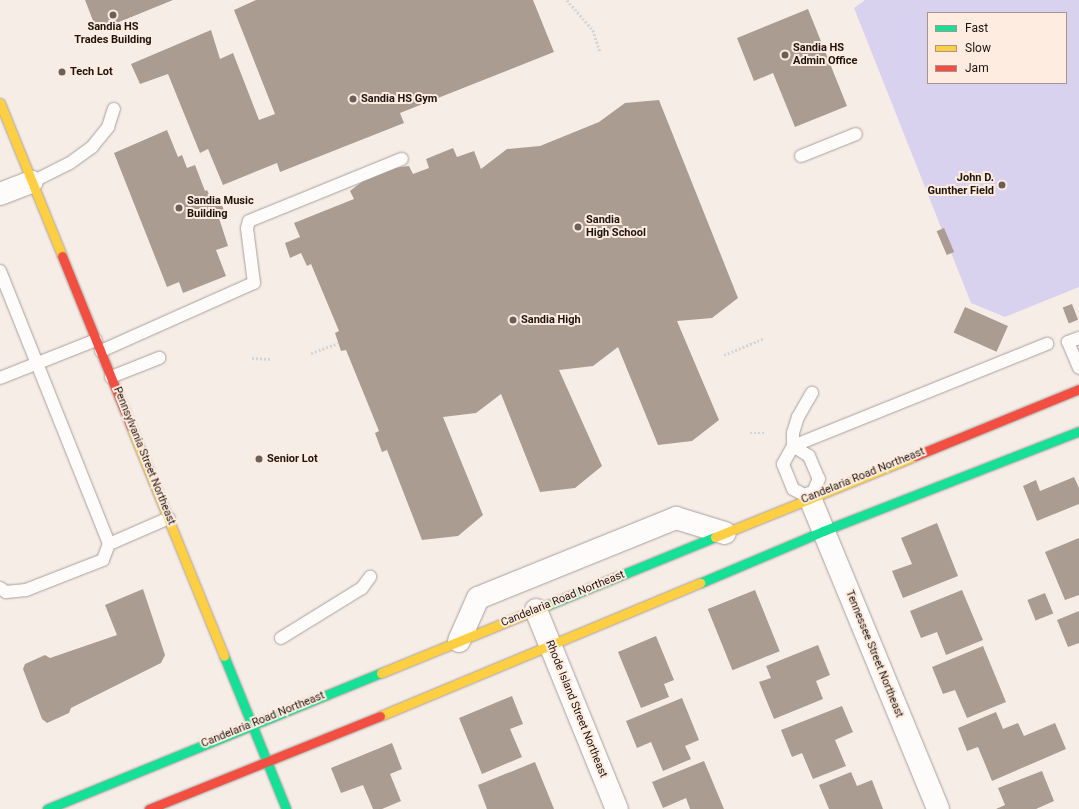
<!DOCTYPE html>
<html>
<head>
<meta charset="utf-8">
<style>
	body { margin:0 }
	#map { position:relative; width:1079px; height:809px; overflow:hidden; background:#f7ede7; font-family:Roboto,sans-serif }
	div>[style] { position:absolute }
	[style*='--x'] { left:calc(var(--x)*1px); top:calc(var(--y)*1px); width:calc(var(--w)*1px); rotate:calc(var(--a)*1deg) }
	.green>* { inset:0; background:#d8d2ef }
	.building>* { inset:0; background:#ab9c91; transform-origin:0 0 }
	.path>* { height:2.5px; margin-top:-1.25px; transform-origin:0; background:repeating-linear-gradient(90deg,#d7d4d2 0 2px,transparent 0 4px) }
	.roads { filter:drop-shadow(0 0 1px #a9a09a) drop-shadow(0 0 1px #a9a09a) }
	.lane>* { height:12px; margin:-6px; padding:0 6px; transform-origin:6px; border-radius:6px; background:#fefcfb }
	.street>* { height:22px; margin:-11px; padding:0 11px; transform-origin:11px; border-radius:11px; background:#fefcfb }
	.fast>* { height:9px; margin:-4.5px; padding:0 4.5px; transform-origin:4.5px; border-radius:4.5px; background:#16e098 }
	.slow>* { height:9px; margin:-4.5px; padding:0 4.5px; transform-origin:4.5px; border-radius:4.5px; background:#ffcf43 }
	.jam>* { height:9px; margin:-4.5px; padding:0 4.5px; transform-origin:4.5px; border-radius:4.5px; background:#f24e42 }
	.dots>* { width:11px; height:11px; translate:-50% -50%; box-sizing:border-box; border:2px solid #feece0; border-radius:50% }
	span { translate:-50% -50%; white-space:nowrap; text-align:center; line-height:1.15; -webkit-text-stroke:4px #feece0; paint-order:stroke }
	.poi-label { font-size:11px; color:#1e140d; font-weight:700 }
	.left { translate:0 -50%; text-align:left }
	.right { translate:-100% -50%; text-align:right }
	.street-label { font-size:11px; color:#1e140d }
	.legend { position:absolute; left:927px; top:12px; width:140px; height:72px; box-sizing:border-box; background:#feece0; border:1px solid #a4968c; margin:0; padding:5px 7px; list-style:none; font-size:12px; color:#1e140d }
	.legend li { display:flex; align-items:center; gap:8px; height:20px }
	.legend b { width:20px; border:1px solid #a4968c }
</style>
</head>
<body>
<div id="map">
	<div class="green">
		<div style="clip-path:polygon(evenodd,865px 0,1079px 0,1079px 287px,1005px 317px,971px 303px,854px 8px,865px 0,928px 13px,1066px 13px,1066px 83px,928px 83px,928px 13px)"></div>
	</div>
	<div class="building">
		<div style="clip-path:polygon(85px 0,173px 0,97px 31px)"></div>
		<div style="clip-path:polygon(256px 0,533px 0,554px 52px,400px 113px,404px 123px,280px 172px,277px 163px,223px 185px,208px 149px,200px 153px,168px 74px,140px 84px,131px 64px,211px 30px,220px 59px,233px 53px,259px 120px,275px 114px,234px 10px)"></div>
		<div style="clip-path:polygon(808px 9px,847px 106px,795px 127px,773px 73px,754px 81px,737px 38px)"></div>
		<div style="clip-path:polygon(659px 100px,738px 298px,712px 318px,677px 321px,719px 420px,692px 441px,658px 445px,618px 347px,593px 366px,559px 370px,602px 466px,575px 488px,540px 492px,501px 394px,476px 413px,443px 417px,483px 515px,458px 536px,422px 540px,387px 450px,382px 452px,375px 433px,379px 431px,346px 350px,341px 351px,335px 333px,339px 331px,311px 264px,307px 266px,301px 253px,290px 258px,285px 243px,300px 237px,294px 223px,354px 199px,350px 191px,377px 170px,409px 166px,413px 174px,429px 168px,426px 159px,453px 148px,457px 157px,474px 151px,481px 169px,507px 149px,540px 146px,599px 122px,625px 103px)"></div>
		<div style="clip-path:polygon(167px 130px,178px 157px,182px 155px,187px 168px,195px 165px,205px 191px,207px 190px,212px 201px,219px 198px,226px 215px,219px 218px,228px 246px,216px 250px,226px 276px,183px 293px,179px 282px,167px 287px,114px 153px)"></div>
		<div style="left:944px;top:228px;width:26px;height:8px;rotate:67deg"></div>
		<div style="left:1072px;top:304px;width:17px;height:10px;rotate:69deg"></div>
		<div style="left:965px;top:307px;width:47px;height:28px;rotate:24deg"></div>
		<div style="clip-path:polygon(1074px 477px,1079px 488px,1079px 504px,1037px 521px,1023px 486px,1036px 480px,1040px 491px)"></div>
		<div style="clip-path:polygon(937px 523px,958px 576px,903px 598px,892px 571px,912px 564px,901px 538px)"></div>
		<div style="clip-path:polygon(1079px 538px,1079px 595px,1065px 600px,1045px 552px)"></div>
		<div style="clip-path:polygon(143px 589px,165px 655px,161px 663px,71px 708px,69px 713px,47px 723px,42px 719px,23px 669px,25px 664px,45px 655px,50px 658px,117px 635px,105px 605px)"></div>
		<div style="left:755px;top:590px;width:66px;height:51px;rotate:68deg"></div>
		<div style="clip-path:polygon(962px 590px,983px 640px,946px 655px,937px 632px,921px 638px,910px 611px)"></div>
		<div style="left:1045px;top:593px;width:22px;height:19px;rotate:68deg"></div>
		<div style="clip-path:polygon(1079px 611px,1079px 643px,1068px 647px,1057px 620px)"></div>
		<div style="clip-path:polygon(656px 636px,674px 680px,664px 684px,669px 697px,641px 708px,618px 652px)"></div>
		<div style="clip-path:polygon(818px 645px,830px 675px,816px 681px,823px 699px,774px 719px,759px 682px,771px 678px,766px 666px)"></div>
		<div style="clip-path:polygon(983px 646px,1006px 702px,967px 718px,955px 690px,943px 694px,932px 667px)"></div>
		<div style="clip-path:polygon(512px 696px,523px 724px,510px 729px,522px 757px,482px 774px,459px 718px)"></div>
		<div style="clip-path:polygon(682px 698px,699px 740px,685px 746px,691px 759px,663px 771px,651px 742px,637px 748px,626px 721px)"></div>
		<div style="clip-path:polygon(842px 706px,853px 732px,835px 740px,846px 766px,813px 779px,802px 753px,792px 757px,781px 730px)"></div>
		<div style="clip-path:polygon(996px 712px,1003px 729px,1018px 723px,1024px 736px,1055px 723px,1066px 749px,992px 781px,978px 747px,967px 751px,958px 728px)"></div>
		<div style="clip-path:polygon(392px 743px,402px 769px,390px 774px,401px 801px,382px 809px,373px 809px,363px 785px,341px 793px,331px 768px)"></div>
		<div style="clip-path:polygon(704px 761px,724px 809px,690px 809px,686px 798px,663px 808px,652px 782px)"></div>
		<div style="clip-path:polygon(535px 762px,554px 809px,487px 809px,478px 785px)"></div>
		<div style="clip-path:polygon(1042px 771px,1054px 801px,1036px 809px,996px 809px,1005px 805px,998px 788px)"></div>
		<div style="clip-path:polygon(851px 772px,857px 786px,872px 780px,883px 809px,829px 809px,819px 785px)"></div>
	</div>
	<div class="path">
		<div style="--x:567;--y:0;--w:40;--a:49"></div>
		<div style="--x:593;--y:30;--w:22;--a:72"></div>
		<div style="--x:311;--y:353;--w:29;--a:-20"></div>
		<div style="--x:724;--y:355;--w:44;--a:-22.5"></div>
		<div style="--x:252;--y:358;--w:19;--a:3"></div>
		<div style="--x:750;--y:433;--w:14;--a:0"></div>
	</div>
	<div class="roads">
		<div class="lane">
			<div style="--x:801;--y:156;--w:59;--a:-21.8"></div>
			<div style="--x:32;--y:182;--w:42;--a:-26.6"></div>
			<div style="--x:70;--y:163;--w:27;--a:-36"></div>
			<div style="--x:92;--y:147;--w:26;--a:-51"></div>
			<div style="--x:108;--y:127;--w:19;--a:-72"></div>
			<div style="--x:0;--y:271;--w:294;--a:68.2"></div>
			<div style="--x:109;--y:544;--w:17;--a:111"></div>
			<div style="--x:103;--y:560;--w:83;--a:158.7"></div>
			<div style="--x:26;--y:590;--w:20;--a:174"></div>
			<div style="--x:6;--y:592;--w:7;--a:-146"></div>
			<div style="--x:1079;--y:338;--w:12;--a:160"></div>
			<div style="--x:1068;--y:342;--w:28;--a:67"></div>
			<div style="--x:101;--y:351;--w:167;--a:-24"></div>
			<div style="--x:254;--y:283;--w:55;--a:-97.3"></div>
			<div style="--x:247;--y:228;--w:7;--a:-74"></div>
			<div style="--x:249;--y:221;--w:165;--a:-22.1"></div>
			<div style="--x:111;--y:377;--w:52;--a:-21.6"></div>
			<div style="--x:0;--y:378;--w:103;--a:-21.6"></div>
			<div style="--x:793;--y:446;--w:274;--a:-21.9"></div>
			<div style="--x:793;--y:446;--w:19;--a:32"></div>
			<div style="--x:809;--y:456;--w:25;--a:67"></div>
			<div style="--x:819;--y:479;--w:21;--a:115"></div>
			<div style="--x:810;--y:498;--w:19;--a:-152"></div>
			<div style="--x:793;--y:489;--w:27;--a:-112"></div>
			<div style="--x:783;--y:464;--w:21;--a:-61"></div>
			<div style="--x:793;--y:446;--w:13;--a:-90"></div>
			<div style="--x:793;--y:433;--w:17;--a:-73"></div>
			<div style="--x:798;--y:417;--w:28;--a:-60"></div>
			<div style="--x:109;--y:544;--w:65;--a:-23.4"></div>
			<div style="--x:281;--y:638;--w:95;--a:-31.7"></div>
			<div style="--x:362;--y:588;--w:14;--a:-54"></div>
		</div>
		<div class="street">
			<div style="--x:0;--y:194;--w:34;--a:-21"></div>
			<div style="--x:810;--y:498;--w:336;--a:67.6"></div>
			<div style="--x:536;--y:610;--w:215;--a:67.9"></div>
			<div style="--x:459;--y:641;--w:47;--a:-66.2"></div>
			<div style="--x:478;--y:598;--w:214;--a:-22"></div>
			<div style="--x:676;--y:518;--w:51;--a:17"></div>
		</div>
		<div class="fast">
			<div style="--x:700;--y:583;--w:134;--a:-22.9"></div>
			<div style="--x:823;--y:531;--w:275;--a:-21.3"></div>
			<div style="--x:548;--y:605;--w:180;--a:-22.2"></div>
			<div style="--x:224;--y:656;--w:165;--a:67.9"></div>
			<div style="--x:47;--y:809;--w:361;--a:-22.2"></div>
		</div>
		<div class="slow">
			<div style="--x:0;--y:103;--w:165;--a:67.9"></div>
			<div style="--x:131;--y:427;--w:247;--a:67.9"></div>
			<div style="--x:715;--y:537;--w:216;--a:-22"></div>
			<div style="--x:381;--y:673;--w:180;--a:-22.2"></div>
			<div style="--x:380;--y:716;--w:347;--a:-22.6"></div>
		</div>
		<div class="jam">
			<div style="--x:62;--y:256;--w:184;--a:68"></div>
			<div style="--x:915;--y:456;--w:177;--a:-22.2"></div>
			<div style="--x:149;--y:809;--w:249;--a:-21.9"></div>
		</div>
	</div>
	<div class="dots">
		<div style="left:113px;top:15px;background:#6a6059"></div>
		<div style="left:785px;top:55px;background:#6a6059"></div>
		<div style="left:62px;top:72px;background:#6a6059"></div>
		<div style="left:353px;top:99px;background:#6a6059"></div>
		<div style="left:1002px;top:185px;background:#6a6059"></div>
		<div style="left:179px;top:208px;background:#6a6059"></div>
		<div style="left:578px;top:227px;background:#6a6059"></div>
		<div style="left:513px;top:320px;background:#6a6059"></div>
		<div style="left:259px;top:459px;background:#6a6059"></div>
	</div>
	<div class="poi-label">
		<span style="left:113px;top:34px">Sandia HS<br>Trades Building</span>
		<span class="left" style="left:793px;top:55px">Sandia HS<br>Admin Office</span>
		<span class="left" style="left:70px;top:72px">Tech Lot</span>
		<span class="left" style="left:361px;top:99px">Sandia HS Gym</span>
		<span class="right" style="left:994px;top:185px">John D.<br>Gunther Field</span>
		<span class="left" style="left:187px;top:208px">Sandia Music<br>Building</span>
		<span class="left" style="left:586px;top:227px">Sandia<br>High School</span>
		<span class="left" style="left:521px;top:320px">Sandia High</span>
		<span class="left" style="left:267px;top:459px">Senior Lot</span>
	</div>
	<div class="street-label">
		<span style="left:144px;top:456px;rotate:68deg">Pennsylvania Street Northeast</span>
		<span style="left:863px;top:476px;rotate:-22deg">Candelaria Road Northeast</span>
		<span style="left:563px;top:599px;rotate:-22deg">Candelaria Road Northeast</span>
		<span style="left:874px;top:654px;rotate:68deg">Tennessee Street Northeast</span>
		<span style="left:576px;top:709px;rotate:68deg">Rhode Island Street Northeast</span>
		<span style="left:263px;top:720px;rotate:-22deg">Candelaria Road Northeast</span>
	</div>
	<ul class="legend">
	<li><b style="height:5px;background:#16e098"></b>Fast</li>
	<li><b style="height:5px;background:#ffcf43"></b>Slow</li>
	<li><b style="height:5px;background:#f24e42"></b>Jam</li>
	</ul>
</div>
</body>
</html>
